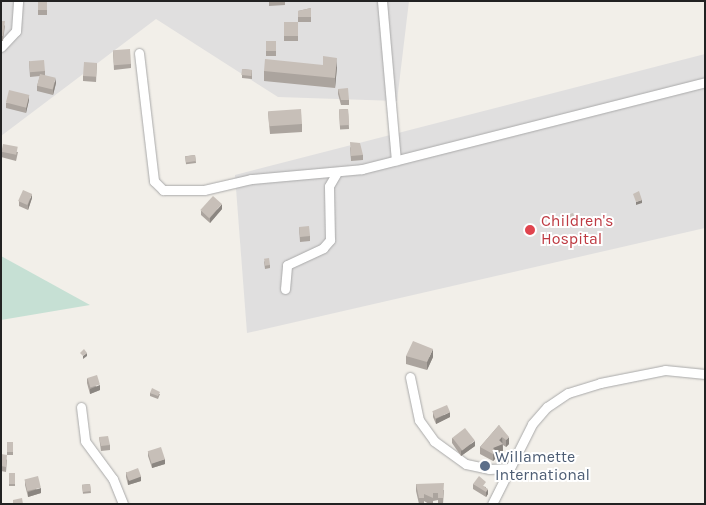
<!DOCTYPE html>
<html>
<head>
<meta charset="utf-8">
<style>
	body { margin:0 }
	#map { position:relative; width:706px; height:505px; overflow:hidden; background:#f2efe9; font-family:Karla,sans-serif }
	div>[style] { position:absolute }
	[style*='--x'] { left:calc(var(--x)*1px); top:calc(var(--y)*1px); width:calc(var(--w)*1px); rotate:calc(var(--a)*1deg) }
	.residential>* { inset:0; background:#e0dfdf }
	.wetland>* { inset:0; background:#c6e0d4 }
	.roads { filter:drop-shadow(0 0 1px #a9a9a9) drop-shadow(0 0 1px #a9a9a9) }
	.minor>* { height:9px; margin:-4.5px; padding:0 4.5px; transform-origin:4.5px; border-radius:4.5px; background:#fff }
	.wall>* { inset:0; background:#aba49e; transform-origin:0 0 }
	.shaded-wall>* { inset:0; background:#8b8681 }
	.building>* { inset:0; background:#c7bfb8; transform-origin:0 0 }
	.dots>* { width:14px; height:14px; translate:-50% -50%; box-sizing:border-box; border:2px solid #fff; border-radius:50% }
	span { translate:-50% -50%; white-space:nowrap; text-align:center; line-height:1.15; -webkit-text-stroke:4px #fff; paint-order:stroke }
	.health-label { font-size:16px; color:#be3a42 }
	.left { translate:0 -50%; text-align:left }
	.service-label { font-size:16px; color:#4e5e75 }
	.frame { position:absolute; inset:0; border:2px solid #222; pointer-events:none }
</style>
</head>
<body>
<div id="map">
	<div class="residential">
		<div style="clip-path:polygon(1px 1px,409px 1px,397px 101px,278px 97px,156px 19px,1px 136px)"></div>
		<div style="clip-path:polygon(705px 54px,705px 228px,247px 333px,235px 175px)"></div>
	</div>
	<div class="wetland">
		<div style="clip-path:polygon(1px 256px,90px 305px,1px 320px)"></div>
	</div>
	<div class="roads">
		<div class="minor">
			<div style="--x:382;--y:1;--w:160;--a:85"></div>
			<div style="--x:1;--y:47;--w:22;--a:-47"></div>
			<div style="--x:16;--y:31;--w:30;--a:-86"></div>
			<div style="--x:139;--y:53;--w:129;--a:83.3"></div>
			<div style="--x:154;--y:181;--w:13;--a:45"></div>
			<div style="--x:163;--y:190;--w:41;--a:0"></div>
			<div style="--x:204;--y:190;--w:48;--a:-13.2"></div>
			<div style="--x:251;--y:179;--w:111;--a:-5.1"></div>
			<div style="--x:362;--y:169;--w:354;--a:-14.2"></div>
			<div style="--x:285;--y:289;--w:24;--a:-85"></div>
			<div style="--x:287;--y:265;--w:40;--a:-25"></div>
			<div style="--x:323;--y:248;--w:11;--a:-49"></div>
			<div style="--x:330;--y:240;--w:54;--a:-91.1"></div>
			<div style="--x:329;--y:186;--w:14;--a:-60"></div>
			<div style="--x:410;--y:377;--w:44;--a:78.2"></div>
			<div style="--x:419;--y:420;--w:26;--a:54"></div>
			<div style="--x:434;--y:441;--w:39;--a:36"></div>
			<div style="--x:466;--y:464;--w:24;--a:12"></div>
			<div style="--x:489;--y:469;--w:21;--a:-3"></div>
			<div style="--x:81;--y:407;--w:34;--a:83"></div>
			<div style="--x:85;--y:441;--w:47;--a:53.6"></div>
			<div style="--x:113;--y:479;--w:27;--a:68"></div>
			<div style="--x:492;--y:504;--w:89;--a:-63.4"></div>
			<div style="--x:532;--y:424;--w:23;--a:-49"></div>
			<div style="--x:547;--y:407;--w:25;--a:-34"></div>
			<div style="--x:568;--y:393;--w:34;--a:-17"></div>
			<div style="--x:600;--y:383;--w:66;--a:-11.3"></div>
			<div style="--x:665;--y:370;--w:40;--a:5.7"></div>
		</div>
	</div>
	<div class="wall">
		<div style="left:38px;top:1px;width:9px;height:14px"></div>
		<div style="clip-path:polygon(269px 1px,285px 1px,285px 5px,269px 6px)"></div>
		<div style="clip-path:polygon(311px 8px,311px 22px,298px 22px,298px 41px,284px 41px,284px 22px,298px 22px,298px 11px)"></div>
		<div style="clip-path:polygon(1px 21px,5px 26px,3px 41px,1px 41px)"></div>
		<div style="left:266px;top:41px;width:10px;height:15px"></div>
		<div style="clip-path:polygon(113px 51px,131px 64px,131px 68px,114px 70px)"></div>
		<div style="clip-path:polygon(29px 61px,45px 71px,45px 76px,56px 83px,53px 95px,37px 91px,37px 86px,40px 76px,30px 77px)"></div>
		<div style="clip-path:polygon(97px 63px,96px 82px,83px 81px,83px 76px)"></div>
		<div style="clip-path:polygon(337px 67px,335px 88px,264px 81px,264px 71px)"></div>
		<div style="clip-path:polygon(242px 69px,252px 70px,252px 79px,242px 78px)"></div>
		<div style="clip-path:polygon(338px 89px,349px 100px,349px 105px,341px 105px,338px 94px)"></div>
		<div style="clip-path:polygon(29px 100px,26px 113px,6px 108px,6px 103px)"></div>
		<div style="left:348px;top:109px;width:20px;height:9px;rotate:87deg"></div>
		<div style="clip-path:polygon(268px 112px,302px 124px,302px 132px,270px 134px)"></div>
		<div style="clip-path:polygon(350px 147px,363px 155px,363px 160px,351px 161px)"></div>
		<div style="clip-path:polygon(1px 150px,18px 152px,16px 161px,1px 157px)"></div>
		<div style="left:195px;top:155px;width:8px;height:10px;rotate:83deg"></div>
		<div style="clip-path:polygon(32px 198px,28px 210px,19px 206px,19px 201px)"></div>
		<div style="clip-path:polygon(222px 209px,210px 223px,201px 215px,201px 211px)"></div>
		<div style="clip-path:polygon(299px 227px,310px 236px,310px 241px,300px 242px)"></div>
		<div style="clip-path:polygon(264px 261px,270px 265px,270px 268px,265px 269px)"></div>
		<div style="clip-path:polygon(406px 356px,433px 357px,427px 370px,406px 364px)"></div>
		<div style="clip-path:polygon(87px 378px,100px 390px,90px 394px,87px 383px)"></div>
		<div style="clip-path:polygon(150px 393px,160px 394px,158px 399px,150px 396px)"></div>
		<div style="clip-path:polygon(433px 412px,450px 417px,436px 424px,433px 417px)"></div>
		<div style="clip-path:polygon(499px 425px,509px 444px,506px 447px,503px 445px,503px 451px,496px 454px,496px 458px,493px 461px,480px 454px,480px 447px)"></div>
		<div style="clip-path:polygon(99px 437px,110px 445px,110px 450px,101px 451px)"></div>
		<div style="clip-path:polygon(452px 438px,475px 446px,461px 456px,452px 443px)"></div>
		<div style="left:7px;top:442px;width:6px;height:13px"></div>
		<div style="clip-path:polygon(148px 451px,165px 464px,152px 468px,148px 456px)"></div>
		<div style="clip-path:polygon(1px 454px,7px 460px,6px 472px,1px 471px)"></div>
		<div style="clip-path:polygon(126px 472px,141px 481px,128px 485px,126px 477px)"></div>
		<div style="left:9px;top:473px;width:6px;height:13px"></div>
		<div style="clip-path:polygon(25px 480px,41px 493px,28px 497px,25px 485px)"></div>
		<div style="left:90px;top:484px;width:9px;height:8px;rotate:84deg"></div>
		<div style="clip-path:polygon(416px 484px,444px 490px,443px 504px,438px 504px,438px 500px,433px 501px,433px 504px,429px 504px,424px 501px,424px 504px,419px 504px,416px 491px)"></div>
		<div style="clip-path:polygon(473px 484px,486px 487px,486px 488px,488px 494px,486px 497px,473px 489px)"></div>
	</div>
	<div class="shaded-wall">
		<div style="clip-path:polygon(337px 58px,337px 67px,335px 88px,335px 78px)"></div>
		<div style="clip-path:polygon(56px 78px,56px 83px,53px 95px,53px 90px)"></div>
		<div style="clip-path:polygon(29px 95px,29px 100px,26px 113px,26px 108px)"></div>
		<div style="clip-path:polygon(32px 194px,32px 198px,28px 210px,28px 205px)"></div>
		<div style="clip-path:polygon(642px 200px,642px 203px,636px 205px,636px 202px)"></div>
		<div style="clip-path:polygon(222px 204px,222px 209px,210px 223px,210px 218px)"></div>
		<div style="clip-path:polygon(575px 219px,575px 222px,565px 224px,565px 222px)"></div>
		<div style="clip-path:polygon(534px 230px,534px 232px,529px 235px,529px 232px)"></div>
		<div style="clip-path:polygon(433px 349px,433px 357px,427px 370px,427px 362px)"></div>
		<div style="clip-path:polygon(87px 353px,87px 356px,83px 359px,83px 356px)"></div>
		<div style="clip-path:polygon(100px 385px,100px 390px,90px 394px,90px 389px)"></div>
		<div style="clip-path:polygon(450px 412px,450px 417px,436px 424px,436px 419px)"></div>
		<div style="clip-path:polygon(502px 437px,503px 451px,496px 454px,496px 458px,493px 461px,493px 448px)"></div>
		<div style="clip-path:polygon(509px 437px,509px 444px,506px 447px,506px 440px)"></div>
		<div style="clip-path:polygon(475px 441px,475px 446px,461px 456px,461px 451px)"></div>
		<div style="clip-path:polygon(165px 459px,165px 464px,152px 468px,152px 463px)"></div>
		<div style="clip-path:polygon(141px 476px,141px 481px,128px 485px,128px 480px)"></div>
		<div style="clip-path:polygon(41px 488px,41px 493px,28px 497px,28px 492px)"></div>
		<div style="clip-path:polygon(488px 489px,488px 494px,486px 497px,486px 492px)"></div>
	</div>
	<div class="building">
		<div style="left:38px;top:1px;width:9px;height:9px"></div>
		<div style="clip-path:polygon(311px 8px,311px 17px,298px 17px,298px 11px)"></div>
		<div style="clip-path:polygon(1px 21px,5px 21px,3px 36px,1px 36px)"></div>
		<div style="left:284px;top:22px;width:14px;height:14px"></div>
		<div style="left:266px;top:41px;width:10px;height:10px"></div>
		<div style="left:130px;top:49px;width:15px;height:17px;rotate:86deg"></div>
		<div style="clip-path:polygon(323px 56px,337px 58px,335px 78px,264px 71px,265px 59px,323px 65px)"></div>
		<div style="left:44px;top:60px;width:11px;height:15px;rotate:85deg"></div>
		<div style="left:84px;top:62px;width:13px;height:14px;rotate:4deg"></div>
		<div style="left:242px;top:69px;width:10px;height:6px;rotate:6deg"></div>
		<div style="left:40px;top:74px;width:16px;height:12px;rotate:14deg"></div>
		<div style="clip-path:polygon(348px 88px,349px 100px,341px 100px,338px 89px)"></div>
		<div style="left:9px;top:90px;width:21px;height:13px;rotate:14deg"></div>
		<div style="left:301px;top:109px;width:15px;height:33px;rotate:86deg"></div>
		<div style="left:348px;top:109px;width:16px;height:9px;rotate:86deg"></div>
		<div style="clip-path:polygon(350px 142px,360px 143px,363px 155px,351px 156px)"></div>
		<div style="left:3px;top:144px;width:15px;height:8px;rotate:11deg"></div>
		<div style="left:195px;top:155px;width:6px;height:10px;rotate:81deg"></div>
		<div style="left:23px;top:190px;width:10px;height:12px;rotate:24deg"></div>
		<div style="clip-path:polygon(639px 191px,642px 200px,636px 202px,633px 194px)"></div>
		<div style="left:213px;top:196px;width:12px;height:19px;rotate:42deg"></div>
		<div style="left:573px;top:213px;width:6px;height:9px;rotate:72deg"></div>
		<div style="left:531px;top:223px;width:8px;height:5px;rotate:67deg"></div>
		<div style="left:309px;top:226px;width:10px;height:10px;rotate:84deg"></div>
		<div style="left:269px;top:258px;width:7px;height:5px;rotate:82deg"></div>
		<div style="clip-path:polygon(413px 341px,433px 349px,427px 362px,406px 356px)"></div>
		<div style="clip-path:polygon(84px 349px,87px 353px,83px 356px,80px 353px)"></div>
		<div style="left:97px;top:375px;width:10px;height:10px;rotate:73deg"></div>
		<div style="clip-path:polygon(152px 388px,160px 392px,158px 396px,150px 393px)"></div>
		<div style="left:447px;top:405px;width:8px;height:16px;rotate:67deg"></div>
		<div style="clip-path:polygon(499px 425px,509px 437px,506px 440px,502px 437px,499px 440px,503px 444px,493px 448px,496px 451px,493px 454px,480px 447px)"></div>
		<div style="left:465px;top:428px;width:16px;height:16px;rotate:52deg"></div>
		<div style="clip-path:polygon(108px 436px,110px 445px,101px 446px,99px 437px)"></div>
		<div style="left:7px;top:442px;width:6px;height:10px"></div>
		<div style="left:161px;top:447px;width:13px;height:14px;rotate:72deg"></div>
		<div style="clip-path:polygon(1px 454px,7px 455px,6px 467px,1px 466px)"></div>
		<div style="left:138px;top:468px;width:9px;height:13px;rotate:69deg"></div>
		<div style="left:9px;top:473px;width:6px;height:11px"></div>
		<div style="left:38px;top:476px;width:12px;height:14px;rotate:76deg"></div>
		<div style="clip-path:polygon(479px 476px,486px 482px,483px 486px,488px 489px,486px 492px,473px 484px)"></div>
		<div style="clip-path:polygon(444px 483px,443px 498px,438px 498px,438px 493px,433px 493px,433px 498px,424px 494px,424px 498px,419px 498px,416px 484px)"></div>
		<div style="left:90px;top:484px;width:7px;height:8px;rotate:82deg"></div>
		<div style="clip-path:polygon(22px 498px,23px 504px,13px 504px,13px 500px)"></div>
	</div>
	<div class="dots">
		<div style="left:530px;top:230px;background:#e0444e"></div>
		<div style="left:485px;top:466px;background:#5c6f8a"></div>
	</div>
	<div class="health-label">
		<span class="left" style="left:541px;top:230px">Children's<br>Hospital</span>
	</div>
	<div class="service-label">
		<span class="left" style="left:495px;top:466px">Willamette<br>International</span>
	</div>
	<div class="frame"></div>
</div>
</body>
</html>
